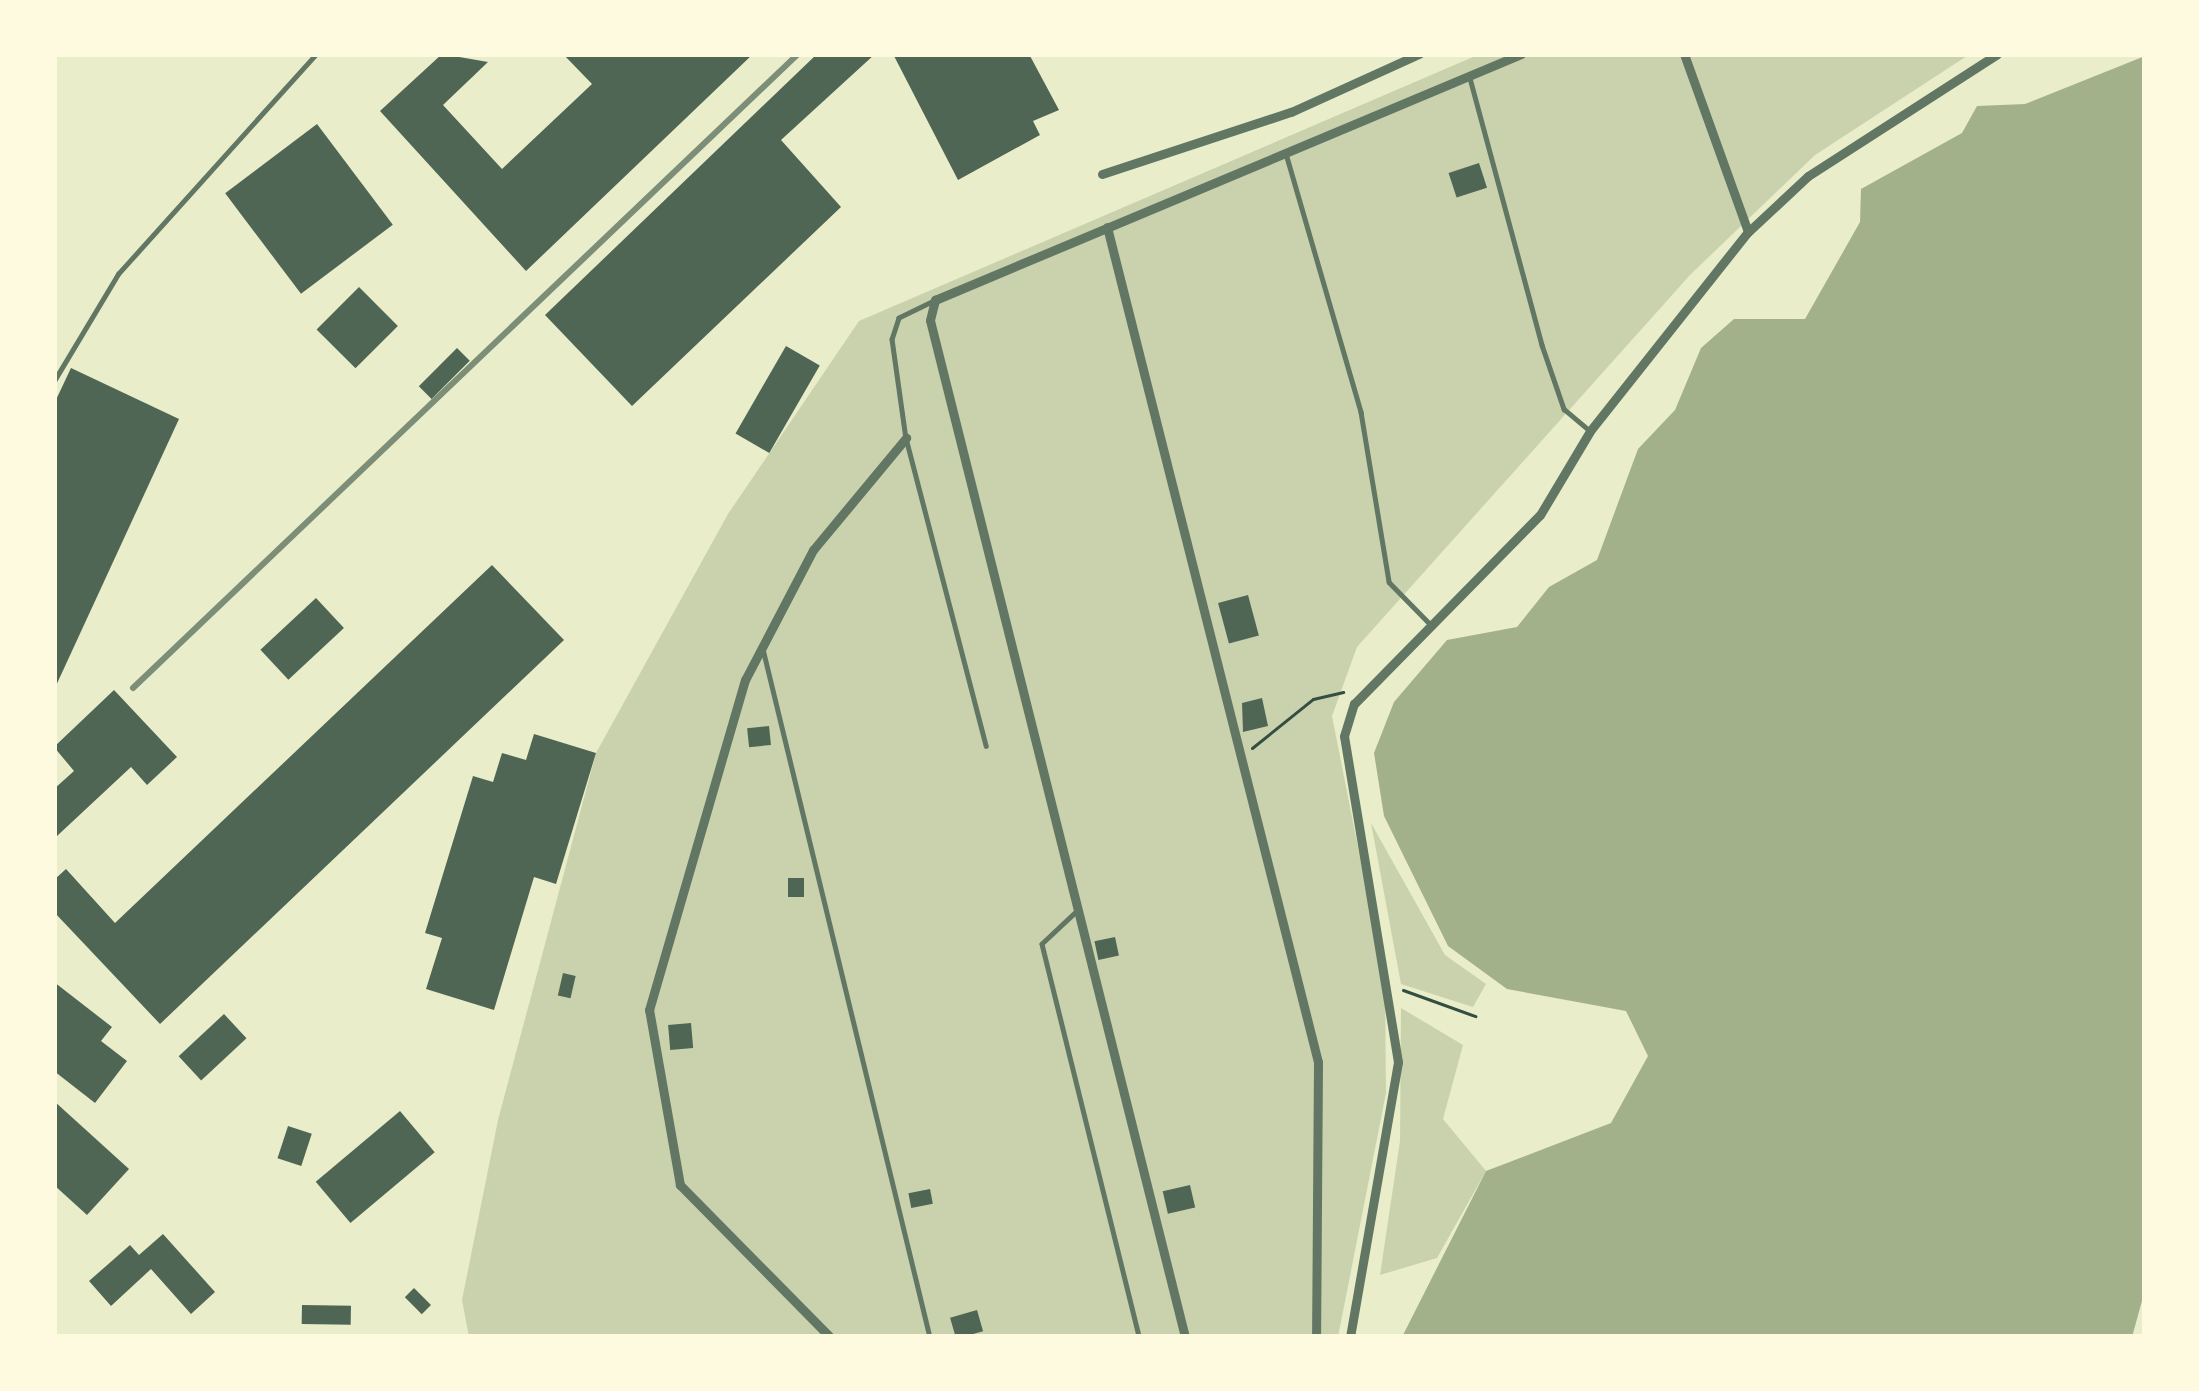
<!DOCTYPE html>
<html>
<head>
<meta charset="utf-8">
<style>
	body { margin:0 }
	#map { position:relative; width:2199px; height:1391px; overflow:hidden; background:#e9edc9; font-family:Manrope,sans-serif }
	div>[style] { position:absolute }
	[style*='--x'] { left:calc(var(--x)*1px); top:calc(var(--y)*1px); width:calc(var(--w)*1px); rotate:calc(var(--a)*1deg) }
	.green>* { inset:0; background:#cad2ad }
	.water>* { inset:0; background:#a3b18a }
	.building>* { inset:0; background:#4f6655; transform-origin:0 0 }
	.path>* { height:3px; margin:-1.5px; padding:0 1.5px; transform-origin:1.5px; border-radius:1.5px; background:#344e41 }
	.service>* { height:4.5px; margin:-2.25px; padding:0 2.25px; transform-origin:2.25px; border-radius:2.25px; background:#617663 }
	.minor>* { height:9px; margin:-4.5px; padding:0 4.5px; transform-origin:4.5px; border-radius:4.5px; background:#617663 }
	.rail>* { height:6px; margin:-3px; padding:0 3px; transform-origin:3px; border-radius:3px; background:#7c8e77 }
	span { translate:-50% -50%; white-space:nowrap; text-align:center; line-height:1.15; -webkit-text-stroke:12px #fefae0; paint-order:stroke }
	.frame { position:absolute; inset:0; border:57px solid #fefae0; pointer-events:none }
</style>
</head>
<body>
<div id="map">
	<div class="green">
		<div style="clip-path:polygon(1480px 54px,1970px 54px,1815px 155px,1690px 275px,1357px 647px,1332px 716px,1385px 984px,1386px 1093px,1338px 1337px,469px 1337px,462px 1300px,498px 1120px,596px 753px,728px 514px,859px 321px)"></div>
		<div style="clip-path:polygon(1371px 823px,1445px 955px,1486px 984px,1473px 1007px,1401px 984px)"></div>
		<div style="clip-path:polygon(1401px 1008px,1463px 1045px,1443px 1119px,1486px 1171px,1437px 1258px,1380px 1275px,1400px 1141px)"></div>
	</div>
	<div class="water">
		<div style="clip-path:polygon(2145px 56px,2145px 1290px,2132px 1337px,1402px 1337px,1486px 1171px,1611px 1123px,1648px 1056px,1626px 1011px,1507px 989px,1448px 946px,1384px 816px,1374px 753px,1394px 702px,1447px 640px,1517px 627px,1549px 587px,1597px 560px,1638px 449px,1675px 410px,1701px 348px,1734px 319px,1805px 319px,1860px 222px,1861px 189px,1962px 133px,1977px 106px,2025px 104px)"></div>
	</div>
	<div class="building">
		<div style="clip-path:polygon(442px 54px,488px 62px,443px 105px,502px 169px,592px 84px,563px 54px,753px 54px,526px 271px,380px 111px)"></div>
		<div style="clip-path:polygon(817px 54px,875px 54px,781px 140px,841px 207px,632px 406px,545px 315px)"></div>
		<div style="clip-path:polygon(893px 54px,1029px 54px,1059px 110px,1033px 121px,1040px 135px,958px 180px)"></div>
		<div style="left:317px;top:124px;width:126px;height:115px;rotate:53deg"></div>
		<div style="left:1479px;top:163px;width:26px;height:32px;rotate:72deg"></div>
		<div style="left:359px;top:287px;width:55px;height:60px;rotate:45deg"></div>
		<div style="left:786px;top:346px;width:39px;height:101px;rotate:30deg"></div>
		<div style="left:457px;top:348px;width:18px;height:54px;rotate:45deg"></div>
		<div style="clip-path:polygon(71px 368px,179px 419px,54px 690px,54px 404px)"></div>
		<div style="clip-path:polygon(492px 565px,564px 640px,160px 1024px,54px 912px,54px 880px,66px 869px,115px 923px)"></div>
		<div style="left:1248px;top:595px;width:42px;height:31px;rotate:75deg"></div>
		<div style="left:316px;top:598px;width:41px;height:76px;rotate:47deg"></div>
		<div style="clip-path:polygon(114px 690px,177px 757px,147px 785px,131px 767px,57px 836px,54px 789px,74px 771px,54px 747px)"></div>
		<div style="clip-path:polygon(1262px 698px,1268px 726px,1243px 732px,1242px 703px)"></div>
		<div style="left:769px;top:726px;width:19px;height:22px;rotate:84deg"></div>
		<div style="clip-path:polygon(534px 734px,596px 753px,556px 884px,534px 877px,494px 1010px,426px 989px,442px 938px,425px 933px,473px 776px,493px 782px,502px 753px,526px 760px)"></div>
		<div style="left:788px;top:878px;width:16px;height:19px"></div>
		<div style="left:1115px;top:937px;width:19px;height:21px;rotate:78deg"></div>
		<div style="left:563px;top:973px;width:13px;height:23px;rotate:13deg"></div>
		<div style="clip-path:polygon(54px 982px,112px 1027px,101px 1041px,127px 1061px,95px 1103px,54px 1071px)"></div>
		<div style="left:224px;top:1014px;width:33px;height:62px;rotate:47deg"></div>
		<div style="left:691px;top:1023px;width:25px;height:23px;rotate:85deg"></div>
		<div style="clip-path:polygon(54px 1101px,129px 1169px,87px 1215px,54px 1185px)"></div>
		<div style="left:400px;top:1111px;width:54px;height:110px;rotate:50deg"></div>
		<div style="left:288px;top:1126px;width:25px;height:34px;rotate:18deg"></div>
		<div style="left:1190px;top:1185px;width:23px;height:28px;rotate:77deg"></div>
		<div style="left:930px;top:1189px;width:15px;height:22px;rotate:79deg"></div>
		<div style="clip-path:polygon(163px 1234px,215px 1292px,191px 1314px,151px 1269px,111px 1306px,89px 1281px,130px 1245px,139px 1255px)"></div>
		<div style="left:414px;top:1288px;width:24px;height:13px;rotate:45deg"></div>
		<div style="left:302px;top:1305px;width:49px;height:19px;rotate:1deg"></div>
		<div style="left:977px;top:1310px;width:22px;height:28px;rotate:74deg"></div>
	</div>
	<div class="path">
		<div style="--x:1252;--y:748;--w:78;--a:-38.8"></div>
		<div style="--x:1313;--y:699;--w:31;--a:-13"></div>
		<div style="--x:1403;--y:990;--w:77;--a:19.9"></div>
	</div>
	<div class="service">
		<div style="--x:1470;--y:78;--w:277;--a:74.9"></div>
		<div style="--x:1542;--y:345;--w:68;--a:71"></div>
		<div style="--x:1564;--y:409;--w:34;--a:40"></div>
		<div style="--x:1287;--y:157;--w:266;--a:73.8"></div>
		<div style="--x:1361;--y:412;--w:172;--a:80.6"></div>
		<div style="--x:1389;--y:582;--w:56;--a:45.7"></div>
		<div style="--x:934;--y:301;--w:39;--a:154"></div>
		<div style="--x:899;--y:318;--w:22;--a:108"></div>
		<div style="--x:892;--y:339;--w:100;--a:82"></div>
		<div style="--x:906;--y:438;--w:318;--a:75.4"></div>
		<div style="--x:54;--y:381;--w:125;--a:-59.1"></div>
		<div style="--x:118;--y:274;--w:296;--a:-48"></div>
		<div style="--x:763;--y:649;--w:708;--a:76.36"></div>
		<div style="--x:1075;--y:913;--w:45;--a:136.8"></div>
		<div style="--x:1042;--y:944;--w:405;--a:76.1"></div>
		<div style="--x:638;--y:1337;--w:23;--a:0"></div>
	</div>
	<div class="minor">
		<div style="--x:1684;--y:54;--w:189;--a:70.2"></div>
		<div style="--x:1102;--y:174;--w:199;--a:-18.2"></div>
		<div style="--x:1291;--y:112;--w:141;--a:-24.4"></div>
		<div style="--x:1107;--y:227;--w:861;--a:75.82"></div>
		<div style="--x:1318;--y:1062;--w:275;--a:90.4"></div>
		<div style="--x:830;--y:1337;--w:214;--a:-134.6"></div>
		<div style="--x:680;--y:1185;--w:178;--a:-100"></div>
		<div style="--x:649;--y:1010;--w:344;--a:-73.8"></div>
		<div style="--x:745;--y:680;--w:147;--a:-62.4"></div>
		<div style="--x:813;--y:550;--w:146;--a:-50.3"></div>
		<div style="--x:1185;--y:1337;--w:1048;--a:-104.08"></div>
		<div style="--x:930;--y:320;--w:21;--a:-76"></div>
		<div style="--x:935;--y:300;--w:636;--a:-22.77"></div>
		<div style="--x:1350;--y:1337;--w:279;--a:-80.1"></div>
		<div style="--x:1398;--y:1062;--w:330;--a:-99.4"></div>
		<div style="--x:1344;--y:736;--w:34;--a:-73"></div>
		<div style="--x:1354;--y:704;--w:265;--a:-45.5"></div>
		<div style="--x:1540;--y:515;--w:98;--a:-59.2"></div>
		<div style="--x:1590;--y:431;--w:254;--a:-51.6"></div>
		<div style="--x:1748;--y:232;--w:82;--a:-43"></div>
		<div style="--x:1808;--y:176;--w:225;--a:-32.8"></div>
	</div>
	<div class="rail">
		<div style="--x:133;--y:688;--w:919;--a:-43.63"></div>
	</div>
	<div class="frame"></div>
</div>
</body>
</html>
